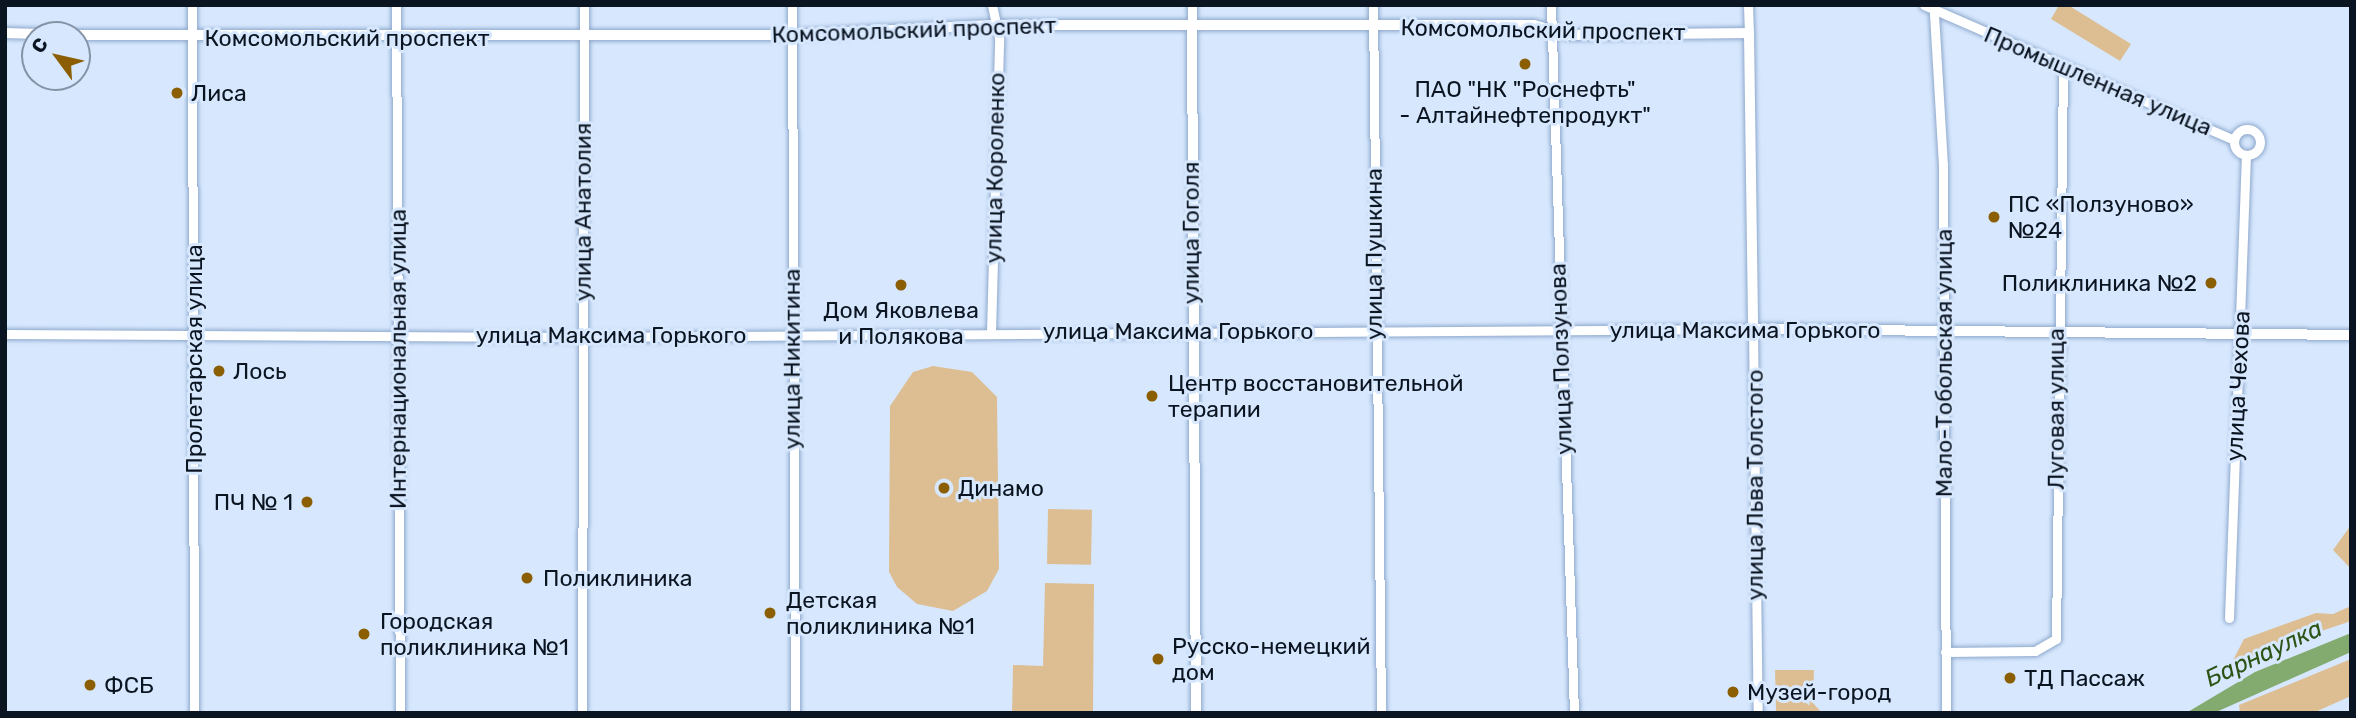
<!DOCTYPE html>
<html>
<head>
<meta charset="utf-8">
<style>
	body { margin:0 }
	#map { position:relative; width:2356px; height:718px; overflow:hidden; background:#d7e8fe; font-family:Rubik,sans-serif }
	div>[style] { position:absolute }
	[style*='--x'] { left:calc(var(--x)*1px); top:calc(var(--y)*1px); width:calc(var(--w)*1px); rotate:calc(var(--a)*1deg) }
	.green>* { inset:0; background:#ddbe93; transform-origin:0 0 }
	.water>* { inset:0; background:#83ab6f }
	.roads { filter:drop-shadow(0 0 2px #8ea8cc) drop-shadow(0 0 2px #8ea8cc) }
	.minor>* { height:9px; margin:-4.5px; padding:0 4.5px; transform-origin:4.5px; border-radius:4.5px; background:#fff }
	.minor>.ring { margin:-4.5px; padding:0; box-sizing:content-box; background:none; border:9px solid #fff; border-radius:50% }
	.tertiary>* { height:10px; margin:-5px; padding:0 5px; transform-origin:5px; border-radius:5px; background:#fff }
	.dots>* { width:19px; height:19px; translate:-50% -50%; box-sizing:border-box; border:4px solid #d7e8fe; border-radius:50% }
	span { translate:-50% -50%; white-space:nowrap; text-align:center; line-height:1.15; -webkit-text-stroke:6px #d7e8fe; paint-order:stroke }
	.street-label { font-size:23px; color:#0b1421 }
	.poi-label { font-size:23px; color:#0b1421 }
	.left { translate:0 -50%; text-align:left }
	.right { translate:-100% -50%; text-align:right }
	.water-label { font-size:24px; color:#2d5315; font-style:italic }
	.frame { position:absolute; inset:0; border:7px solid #0b1421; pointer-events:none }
	.north { position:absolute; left:21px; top:21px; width:70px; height:70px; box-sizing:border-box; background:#d7e8fe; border:2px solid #8593a6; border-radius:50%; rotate:303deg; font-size:19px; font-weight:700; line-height:28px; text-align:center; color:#0b1421 }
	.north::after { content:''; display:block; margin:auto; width:24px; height:32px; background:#8b5e02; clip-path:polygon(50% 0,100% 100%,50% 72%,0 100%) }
</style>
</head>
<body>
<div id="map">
	<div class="green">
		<div style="clip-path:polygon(2059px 5px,2068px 5px,2131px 44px,2120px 61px,2051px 19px)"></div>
		<div style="clip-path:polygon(933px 366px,972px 372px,997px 397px,999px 569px,987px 591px,953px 611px,917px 604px,897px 587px,889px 572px,890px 406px,913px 372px)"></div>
		<div style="left:1048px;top:509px;width:44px;height:55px;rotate:1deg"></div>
		<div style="clip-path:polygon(2351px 525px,2351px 569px,2333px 550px)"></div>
		<div style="clip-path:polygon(1045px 583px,1094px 584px,1093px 713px,1012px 713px,1013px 665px,1043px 666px)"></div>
		<div style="clip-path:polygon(2351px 606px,2351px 621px,2307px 636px,2257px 665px,2229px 668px,2244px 639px,2316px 613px,2333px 614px)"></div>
		<div style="clip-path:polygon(2351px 659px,2351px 696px,2313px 713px,2240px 713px,2239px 705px)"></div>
		<div style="clip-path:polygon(1775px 670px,1814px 670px,1813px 703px,1822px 713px,1776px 713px)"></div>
	</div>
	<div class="water">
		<div style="clip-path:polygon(2351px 633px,2351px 652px,2214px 713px,2186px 713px,2255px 672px)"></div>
	</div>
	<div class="roads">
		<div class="minor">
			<div style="--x:192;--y:5;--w:708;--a:89.84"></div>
			<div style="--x:396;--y:5;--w:708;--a:89.68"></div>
			<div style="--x:792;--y:5;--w:708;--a:89.76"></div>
			<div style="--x:1373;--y:5;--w:708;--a:89.35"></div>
			<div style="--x:1551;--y:5;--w:708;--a:88.14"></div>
			<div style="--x:1748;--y:5;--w:28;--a:88"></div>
			<div style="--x:1924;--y:5;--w:338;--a:23.5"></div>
			<div style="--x:1934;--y:14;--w:151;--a:86.6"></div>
			<div style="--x:1943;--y:165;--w:548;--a:89.69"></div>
			<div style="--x:1192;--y:26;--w:21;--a:-90"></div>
			<div class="ring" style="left:2234px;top:129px;width:17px;height:17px"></div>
			<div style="--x:991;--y:332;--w:294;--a:-88.4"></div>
			<div style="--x:999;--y:38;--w:34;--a:-102"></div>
			<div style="--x:5;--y:334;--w:577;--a:0.3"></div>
			<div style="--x:582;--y:337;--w:1171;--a:-0.39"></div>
			<div style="--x:1753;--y:329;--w:384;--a:89.3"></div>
			<div style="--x:2229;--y:618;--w:463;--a:-87.9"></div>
			<div style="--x:1945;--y:652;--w:90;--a:-0.6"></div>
			<div style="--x:2035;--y:651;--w:24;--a:-30"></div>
			<div style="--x:2056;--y:639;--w:574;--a:-89.3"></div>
			<div style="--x:582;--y:713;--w:708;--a:-89.84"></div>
		</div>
		<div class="tertiary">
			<div style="--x:1192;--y:26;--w:687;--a:89.67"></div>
			<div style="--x:5;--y:33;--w:69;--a:1.7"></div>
			<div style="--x:77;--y:35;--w:714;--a:0"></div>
			<div style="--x:791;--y:35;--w:203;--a:-2.8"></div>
			<div style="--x:994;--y:25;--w:540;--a:0"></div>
			<div style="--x:1534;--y:25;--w:35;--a:16"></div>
			<div style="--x:1568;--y:35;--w:181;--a:-0.6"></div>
			<div style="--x:1749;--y:33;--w:296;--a:89.2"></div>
			<div style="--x:1753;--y:329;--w:598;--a:0.57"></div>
		</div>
	</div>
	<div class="dots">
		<div style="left:1525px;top:64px;background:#8b5e02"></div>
		<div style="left:177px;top:93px;background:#8b5e02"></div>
		<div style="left:1994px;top:217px;background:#8b5e02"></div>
		<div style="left:2211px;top:283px;background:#8b5e02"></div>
		<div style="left:901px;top:285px;background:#8b5e02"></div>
		<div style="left:219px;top:371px;background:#8b5e02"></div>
		<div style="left:1152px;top:396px;background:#8b5e02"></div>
		<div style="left:944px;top:488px;background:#8b5e02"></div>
		<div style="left:307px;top:502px;background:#8b5e02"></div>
		<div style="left:527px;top:578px;background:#8b5e02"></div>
		<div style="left:770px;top:613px;background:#8b5e02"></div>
		<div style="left:364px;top:634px;background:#8b5e02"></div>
		<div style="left:1158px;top:659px;background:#8b5e02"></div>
		<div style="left:2010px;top:678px;background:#8b5e02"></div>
		<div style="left:90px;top:685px;background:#8b5e02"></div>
		<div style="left:1733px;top:692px;background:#8b5e02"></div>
	</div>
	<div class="street-label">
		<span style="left:914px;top:30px;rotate:-2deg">Комсомольский проспект</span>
		<span style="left:1543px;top:30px;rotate:1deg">Комсомольский проспект</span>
		<span style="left:347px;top:38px">Комсомольский проспект</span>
		<span style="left:2098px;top:81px;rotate:23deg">Промышленная улица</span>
		<span style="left:995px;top:168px;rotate:-89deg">улица Короленко</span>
		<span style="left:583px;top:212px;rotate:-90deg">улица Анатолия</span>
		<span style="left:1191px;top:233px;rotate:-90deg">улица Гоголя</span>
		<span style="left:1374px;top:254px;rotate:-90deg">улица Пушкина</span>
		<span style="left:1745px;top:330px">улица Максима Горького</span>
		<span style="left:1178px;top:331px">улица Максима Горького</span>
		<span style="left:611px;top:335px">улица Максима Горького</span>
		<span style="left:194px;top:359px;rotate:-90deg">Пролетарская улица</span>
		<span style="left:398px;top:359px;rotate:-90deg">Интернациональная улица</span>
		<span style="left:792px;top:359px;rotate:-90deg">улица Никитина</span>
		<span style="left:1561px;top:359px;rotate:-92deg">улица Ползунова</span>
		<span style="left:1944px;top:363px;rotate:-90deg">Мало-Тобольская улица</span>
		<span style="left:2238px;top:386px;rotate:-87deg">улица Чехова</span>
		<span style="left:2056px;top:409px;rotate:-90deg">Луговая улица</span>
		<span style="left:1755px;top:485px;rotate:-90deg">улица Льва Толстого</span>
	</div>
	<div class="poi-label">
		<span style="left:1525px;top:102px">ПАО "НК "Роснефть"<br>- Алтайнефтепродукт"</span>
		<span class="left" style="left:191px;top:93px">Лиса</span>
		<span class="left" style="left:2008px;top:217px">ПС «Ползуново»<br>№24</span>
		<span class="right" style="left:2197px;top:283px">Поликлиника №2</span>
		<span style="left:901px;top:323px">Дом Яковлева<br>и Полякова</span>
		<span class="left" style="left:233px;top:371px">Лось</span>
		<span class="left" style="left:1168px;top:396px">Центр восстановительной<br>терапии</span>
		<span class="left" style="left:958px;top:488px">Динамо</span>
		<span class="right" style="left:293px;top:502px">ПЧ № 1</span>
		<span class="left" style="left:543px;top:578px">Поликлиника</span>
		<span class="left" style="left:786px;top:613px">Детская<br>поликлиника №1</span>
		<span class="left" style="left:380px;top:634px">Городская<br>поликлиника №1</span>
		<span class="left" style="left:1172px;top:659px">Русско-немецкий<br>дом</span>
		<span class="left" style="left:2024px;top:678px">ТД Пассаж</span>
		<span class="left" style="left:104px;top:685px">ФСБ</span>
		<span class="left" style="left:1747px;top:692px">Музей-город</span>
	</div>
	<div class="water-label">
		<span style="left:2264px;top:654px;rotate:-25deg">Барнаулка</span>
	</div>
	<div class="frame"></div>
	<div class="north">С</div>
</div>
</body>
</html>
